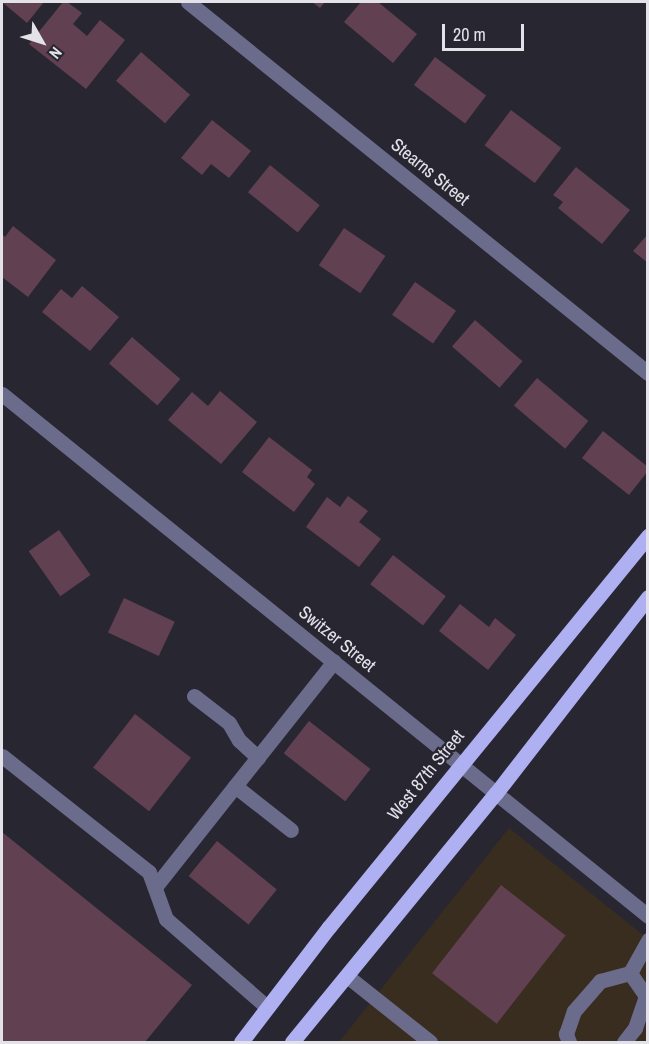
<!DOCTYPE html>
<html>
<head>
<meta charset="utf-8">
<style>
	body { margin:0 }
	#map { position:relative; width:649px; height:1044px; overflow:hidden; background:#282631; font-family:"Archivo Narrow",sans-serif }
	div>[style] { position:absolute }
	[style*='--x'] { left:calc(var(--x)*1px); top:calc(var(--y)*1px); width:calc(var(--w)*1px); rotate:calc(var(--a)*1deg) }
	.commercial>* { inset:0; background:#392d1f }
	.building>* { inset:0; background:#614151; transform-origin:0 0 }
	.minor>* { height:15px; margin:-7.5px; padding:0 7.5px; transform-origin:7.5px; border-radius:7.5px; background:#6b6c8c }
	.major>* { height:15px; margin:-7.5px; padding:0 7.5px; transform-origin:7.5px; border-radius:7.5px; background:#afb0f2 }
	span { translate:-50% -50%; white-space:nowrap; text-align:center; line-height:1.15; -webkit-text-stroke:4.5px #282631; paint-order:stroke }
	.street-label { font-size:18px; color:#e3e2e9 }
	.frame { position:absolute; inset:0; border:3px solid #e3e2e9; pointer-events:none }
	.north { position:absolute; left:12px; top:12px; width:60px; height:60px; -webkit-text-stroke:4px #282631; paint-order:stroke; rotate:129deg; font-size:16px; font-weight:700; line-height:24px; text-align:center; color:#e3e2e9 }
	.north::after { content:''; display:block; margin:auto; width:21px; height:27px; background:#e3e2e9; clip-path:polygon(50% 0,100% 100%,50% 72%,0 100%) }
	.scale { position:absolute; left:442px; top:24px; width:82px; height:27px; box-sizing:border-box; border:3px solid #e3e2e9; border-top:0; padding-left:8px; font-size:18px; line-height:21px; white-space:nowrap; color:#e3e2e9; -webkit-text-stroke:4px #282631; paint-order:stroke }
</style>
</head>
<body>
<div id="map">
	<div class="commercial">
		<div style="clip-path:polygon(509px 828px,647px 938px,647px 1042px,339px 1042px)"></div>
	</div>
	<div class="building">
		<div style="clip-path:polygon(2px 2px,44px 2px,27px 23px)"></div>
		<div style="clip-path:polygon(63px 2px,67px 2px,82px 13px,73px 24px,87px 36px,100px 20px,125px 40px,86px 89px,29px 44px)"></div>
		<div style="clip-path:polygon(312px 2px,325px 2px,320px 8px)"></div>
		<div style="clip-path:polygon(361px 2px,378px 2px,417px 34px,393px 63px,344px 22px)"></div>
		<div style="left:141px;top:52px;width:65px;height:38px;rotate:41deg"></div>
		<div style="left:435px;top:57px;width:64px;height:35px;rotate:37deg"></div>
		<div style="left:511px;top:110px;width:63px;height:44px;rotate:37deg"></div>
		<div style="clip-path:polygon(212px 120px,251px 151px,229px 178px,211px 164px,202px 175px,181px 158px)"></div>
		<div style="left:270px;top:165px;width:64px;height:35px;rotate:39deg"></div>
		<div style="clip-path:polygon(576px 167px,630px 210px,602px 244px,558px 208px,563px 202px,553px 195px)"></div>
		<div style="clip-path:polygon(13px 226px,56px 260px,28px 297px,2px 277px,2px 234px,5px 237px)"></div>
		<div style="left:344px;top:228px;width:50px;height:45px;rotate:34deg"></div>
		<div style="clip-path:polygon(648px 234px,648px 263px,633px 251px)"></div>
		<div style="left:415px;top:282px;width:50px;height:40px;rotate:35deg"></div>
		<div style="clip-path:polygon(82px 286px,119px 317px,90px 351px,42px 312px,61px 289px,72px 298px)"></div>
		<div style="left:475px;top:320px;width:63px;height:35px;rotate:41deg"></div>
		<div style="left:132px;top:337px;width:64px;height:35px;rotate:41deg"></div>
		<div style="left:537px;top:378px;width:67px;height:36px;rotate:40deg"></div>
		<div style="clip-path:polygon(220px 391px,257px 422px,221px 464px,168px 420px,192px 392px,208px 406px)"></div>
		<div style="clip-path:polygon(603px 431px,648px 467px,648px 471px,629px 495px,582px 458px)"></div>
		<div style="clip-path:polygon(269px 437px,312px 470px,307px 477px,315px 484px,294px 512px,242px 472px)"></div>
		<div style="clip-path:polygon(348px 496px,368px 511px,359px 522px,381px 539px,359px 567px,306px 527px,327px 497px,340px 507px)"></div>
		<div style="left:59px;top:530px;width:55px;height:37px;rotate:55deg"></div>
		<div style="left:393px;top:555px;width:67px;height:37px;rotate:38deg"></div>
		<div style="left:124px;top:598px;width:56px;height:38px;rotate:25deg"></div>
		<div style="clip-path:polygon(460px 604px,489px 627px,495px 618px,516px 635px,488px 670px,439px 631px)"></div>
		<div style="left:135px;top:714px;width:71px;height:68px;rotate:38deg"></div>
		<div style="left:309px;top:721px;width:78px;height:41px;rotate:38deg"></div>
		<div style="clip-path:polygon(2px 832px,192px 985px,145px 1042px,2px 1042px)"></div>
		<div style="left:217px;top:841px;width:77px;height:45px;rotate:39deg"></div>
		<div style="left:501px;top:885px;width:82px;height:112px;rotate:38deg"></div>
	</div>
	<div class="minor">
		<div style="--x:188;--y:2;--w:591;--a:38.89"></div>
		<div style="--x:2;--y:394;--w:831;--a:38.94"></div>
		<div style="--x:194;--y:696;--w:44;--a:37.6"></div>
		<div style="--x:229;--y:723;--w:20;--a:60"></div>
		<div style="--x:239;--y:740;--w:26;--a:43"></div>
		<div style="--x:2;--y:756;--w:187;--a:38.3"></div>
		<div style="--x:149;--y:872;--w:50;--a:70.1"></div>
		<div style="--x:166;--y:919;--w:134;--a:41.1"></div>
		<div style="--x:235;--y:786;--w:71;--a:38.2"></div>
		<div style="--x:155;--y:887;--w:288;--a:-51.6"></div>
		<div style="--x:347;--y:976;--w:106;--a:38.5"></div>
		<div style="--x:569;--y:1042;--w:9;--a:-111"></div>
		<div style="--x:566;--y:1034;--w:24;--a:-71"></div>
		<div style="--x:574;--y:1011;--w:40;--a:-49"></div>
		<div style="--x:600;--y:981;--w:31;--a:-15"></div>
		<div style="--x:630;--y:973;--w:38;--a:-61"></div>
		<div style="--x:624;--y:1042;--w:18;--a:-52"></div>
		<div style="--x:635;--y:1028;--w:34;--a:-71"></div>
		<div style="--x:646;--y:996;--w:28;--a:-125"></div>
	</div>
	<div class="major">
		<div style="--x:241;--y:1042;--w:145;--a:-52.6"></div>
		<div style="--x:329;--y:927;--w:505;--a:-50.79"></div>
		<div style="--x:292;--y:1042;--w:322;--a:-50.7"></div>
		<div style="--x:496;--y:793;--w:248;--a:-52.2"></div>
	</div>
	<div class="street-label">
		<span style="left:430px;top:172px;rotate:39deg">Stearns Street</span>
		<span style="left:337px;top:639px;rotate:39deg">Switzer Street</span>
		<span style="left:426px;top:775px;rotate:-51deg">West 87th Street</span>
	</div>
	<div class="frame"></div>
	<div class="north">N</div>
	<div class="scale">20 m</div>
</div>
</body>
</html>
